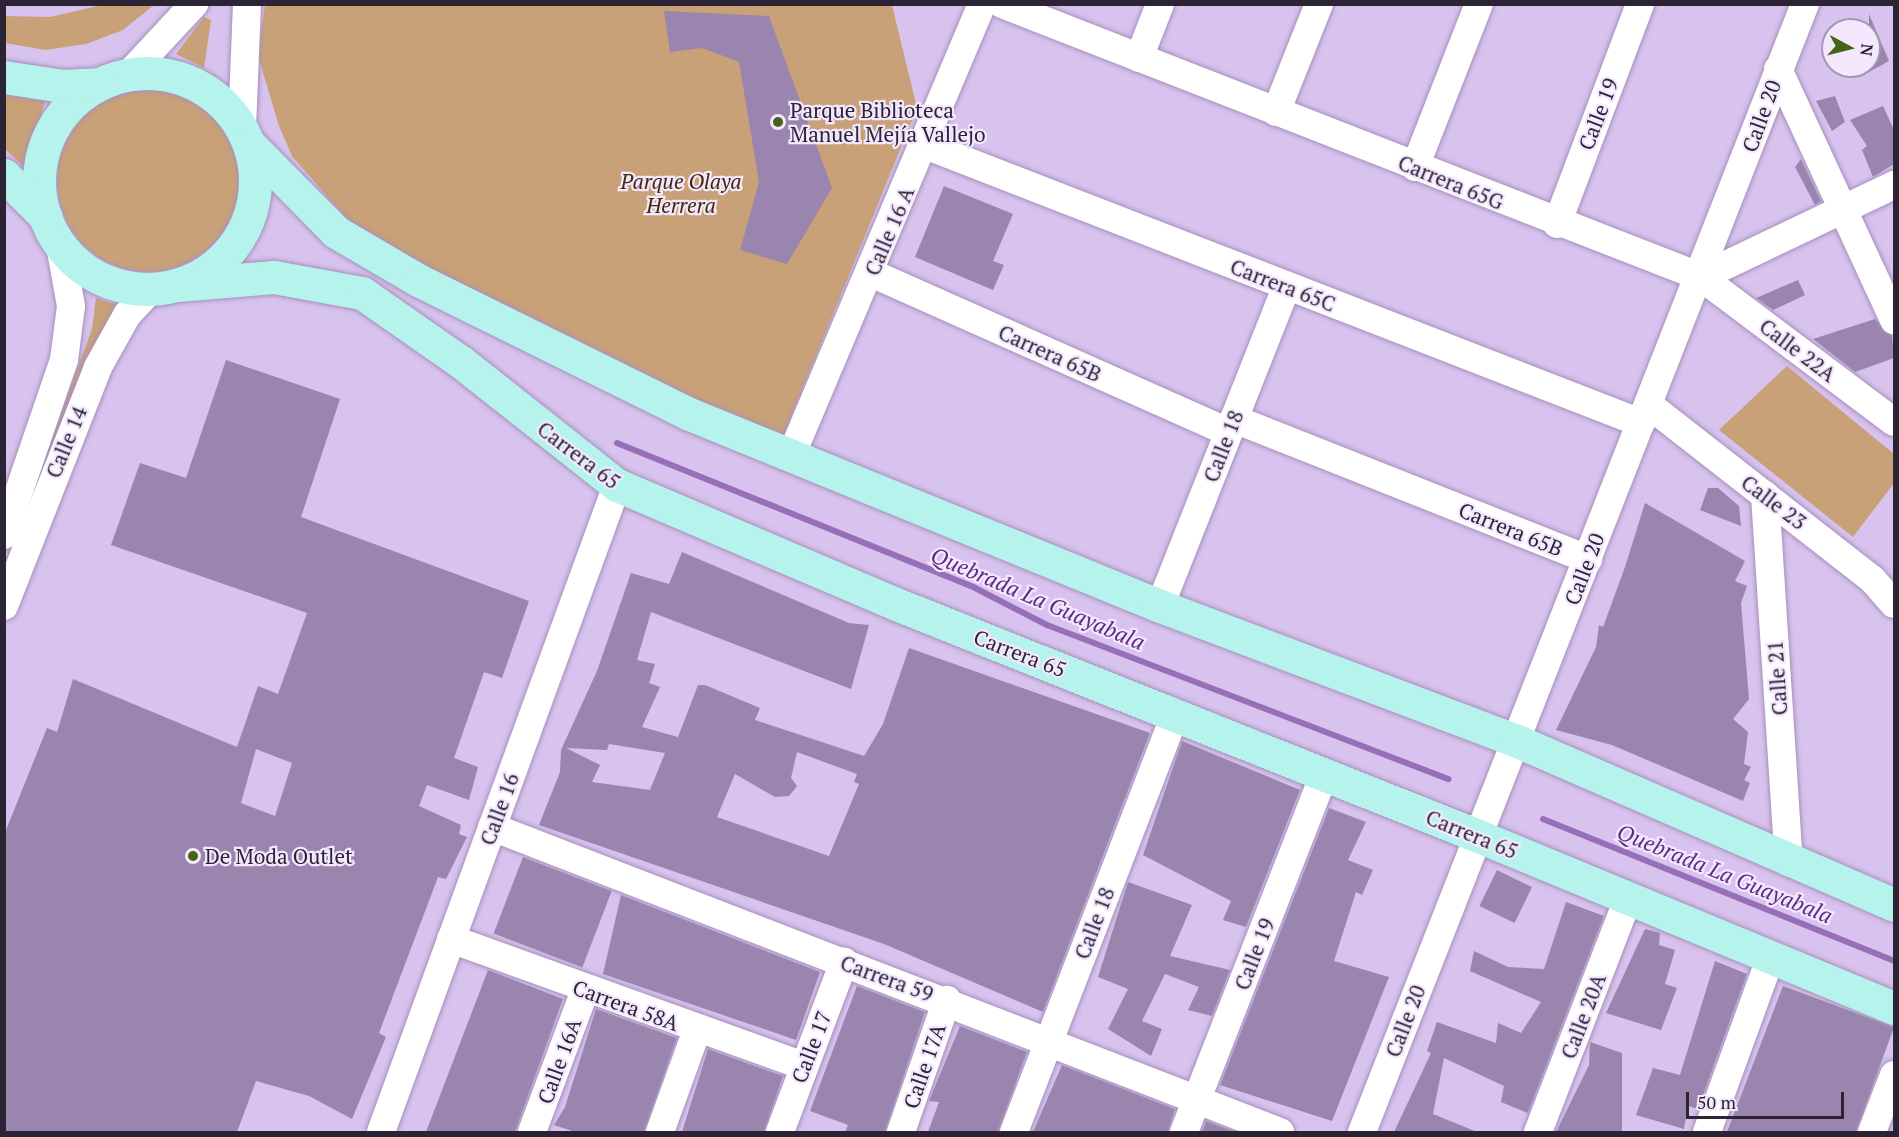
<!DOCTYPE html>
<html>
<head>
<meta charset="utf-8">
<style>
	body { margin:0 }
	#map { position:relative; width:1899px; height:1137px; overflow:hidden; background:#d8c2ee; font-family:"PT Serif",serif }
	div>[style] { position:absolute }
	[style*='--x'] { left:calc(var(--x)*1px); top:calc(var(--y)*1px); width:calc(var(--w)*1px); rotate:calc(var(--a)*1deg) }
	.green>* { inset:0; background:#c9a178 }
	.round { border-radius:50% }
	.stream>* { height:6px; margin:-3px; padding:0 3px; transform-origin:3px; border-radius:3px; background:#966fb8 }
	.building>* { inset:0; background:#9a85ae; transform-origin:0 0 }
	.roads { filter:drop-shadow(0 0 2px #a691bb) drop-shadow(0 0 2px #a691bb) }
	.minor>* { height:28px; margin:-14px; padding:0 14px; transform-origin:14px; border-radius:14px; background:#fff }
	.major>* { height:33px; margin:-16.5px; padding:0 16.5px; transform-origin:16.5px; border-radius:16.5px; background:#b6f3ed }
	.major>.ring { margin:-16.5px; padding:0; box-sizing:content-box; background:none; border:33px solid #b6f3ed; border-radius:50% }
	.dots>* { width:16px; height:16px; translate:-50% -50%; box-sizing:border-box; border:3px solid #f3e8fe; border-radius:50% }
	span { translate:-50% -50%; white-space:nowrap; text-align:center; line-height:1.15; -webkit-text-stroke:4.5px #f3e8fe; paint-order:stroke }
	.poi-label { font-size:21px; color:#2c2434 }
	.left { translate:0 -50%; text-align:left }
	.street-label { font-size:21px; color:#2c2434 }
	.park-label { font-size:21px; color:#43290a; font-style:italic }
	.water-label { font-size:22px; color:#5f2b84; font-style:italic }
	.frame { position:absolute; inset:0; border:6px solid #2c2434; pointer-events:none }
	.north { position:absolute; left:1821px; top:18px; width:60px; height:60px; box-sizing:border-box; background:#f3e8fe; border:2px solid #a39aad; border-radius:50%; rotate:97deg; font-size:16px; font-weight:700; line-height:24px; text-align:center; color:#2c2434 }
	.north::after { content:''; display:block; margin:auto; width:21px; height:27px; background:#476315; clip-path:polygon(50% 0,100% 100%,50% 72%,0 100%) }
	.scale { position:absolute; left:1686px; top:1092px; width:158px; height:27px; box-sizing:border-box; border:3px solid #2c2434; border-top:0; padding-left:8px; font-size:18px; line-height:21px; white-space:nowrap; color:#2c2434; -webkit-text-stroke:4px #f3e8fe; paint-order:stroke }
</style>
</head>
<body>
<div id="map">
	<div class="green">
		<div style="clip-path:polygon(106px 4px,154px 5px,123px 30px,86px 44px,45px 50px,5px 43px,5px 16px,50px 17px)"></div>
		<div style="clip-path:polygon(265px 5px,892px 5px,917px 108px,780px 444px,589px 358px,376px 240px,346px 218px,292px 156px,279px 126px,258px 56px)"></div>
		<div style="clip-path:polygon(204px 17px,211px 20px,204px 68px,176px 54px)"></div>
		<div class="round" style="left:57px;top:90px;width:182px;height:182px"></div>
		<div style="clip-path:polygon(4px 92px,46px 97px,26px 169px,5px 149px)"></div>
		<div style="clip-path:polygon(96px 298px,120px 306px,5px 586px,5px 563px,92px 329px)"></div>
		<div style="clip-path:polygon(1787px 366px,1894px 454px,1894px 483px,1853px 537px,1719px 430px)"></div>
	</div>
	<div class="stream">
		<div style="--x:617;--y:443;--w:386;--a:22"></div>
		<div style="--x:975;--y:588;--w:81;--a:27.2"></div>
		<div style="--x:1047;--y:625;--w:430;--a:21"></div>
		<div style="--x:1543;--y:819;--w:379;--a:22"></div>
	</div>
	<div class="building">
		<div style="clip-path:polygon(664px 11px,769px 16px,832px 188px,787px 264px,740px 250px,759px 182px,739px 62px,702px 48px,670px 52px)"></div>
		<div style="clip-path:polygon(1869px 14px,1889px 61px,1869px 72px)"></div>
		<div style="clip-path:polygon(1835px 96px,1845px 122px,1832px 131px,1816px 101px)"></div>
		<div style="clip-path:polygon(1883px 106px,1894px 130px,1894px 164px,1873px 177px,1862px 150px,1867px 146px,1850px 120px)"></div>
		<div style="clip-path:polygon(1801px 159px,1821px 201px,1815px 205px,1795px 167px)"></div>
		<div style="clip-path:polygon(944px 186px,1013px 214px,993px 261px,1004px 265px,993px 290px,915px 257px)"></div>
		<div style="clip-path:polygon(1798px 280px,1805px 295px,1773px 310px,1756px 298px)"></div>
		<div style="clip-path:polygon(1875px 319px,1892px 336px,1894px 358px,1855px 372px,1813px 339px)"></div>
		<div style="clip-path:polygon(evenodd,226px 360px,340px 399px,301px 517px,529px 601px,502px 678px,484px 672px,454px 758px,478px 767px,469px 800px,427px 785px,419px 806px,461px 825px,459px 834px,467px 837px,446px 879px,438px 877px,379px 1033px,386px 1037px,352px 1119px,309px 1096px,256px 1081px,237px 1132px,4px 1132px,4px 835px,47px 728px,57px 732px,73px 679px,237px 747px,258px 686px,278px 694px,307px 613px,111px 545px,140px 463px,186px 478px,226px 360px,256px 749px,292px 763px,275px 816px,241px 803px,256px 749px)"></div>
		<div style="clip-path:polygon(1708px 488px,1718px 488px,1739px 506px,1741px 526px,1700px 510px)"></div>
		<div style="clip-path:polygon(1645px 503px,1745px 561px,1735px 581px,1747px 586px,1741px 603px,1749px 699px,1733px 719px,1748px 732px,1744px 764px,1751px 767px,1744px 780px,1750px 783px,1743px 801px,1612px 745px,1556px 730px,1596px 647px,1599px 625px,1603px 627px,1625px 567px)"></div>
		<div style="clip-path:polygon(evenodd,682px 552px,849px 623px,869px 625px,851px 689px,651px 612px,637px 660px,655px 664px,649px 683px,660px 687px,642px 727px,678px 737px,698px 685px,705px 685px,760px 708px,755px 720px,864px 756px,883px 724px,909px 648px,1150px 733px,1043px 1012px,884px 944px,539px 825px,560px 772px,561px 750px,597px 671px,631px 573px,669px 584px,682px 552px,609px 744px,665px 753px,650px 790px,592px 782px,600px 765px,566px 748px,607px 750px,609px 744px,682px 552px,797px 752px,857px 774px,854px 782px,859px 784px,829px 856px,717px 817px,735px 774px,775px 797px,789px 796px,797px 786px,791px 778px,797px 752px)"></div>
		<div style="clip-path:polygon(1182px 741px,1300px 790px,1246px 927px,1223px 920px,1231px 901px,1143px 855px)"></div>
		<div style="clip-path:polygon(1329px 808px,1366px 822px,1348px 860px,1373px 870px,1362px 895px,1356px 892px,1334px 961px,1389px 977px,1332px 1121px,1220px 1085px)"></div>
		<div style="left:523px;top:857px;width:95px;height:82px;rotate:21deg"></div>
		<div style="left:1497px;top:870px;width:39px;height:40px;rotate:26deg"></div>
		<div style="clip-path:polygon(1128px 882px,1192px 905px,1170px 956px,1230px 970px,1212px 1016px,1188px 1010px,1199px 987px,1165px 974px,1142px 1021px,1162px 1029px,1151px 1056px,1108px 1029px,1128px 989px,1098px 977px)"></div>
		<div style="clip-path:polygon(621px 895px,820px 972px,796px 1040px,603px 974px)"></div>
		<div style="clip-path:polygon(1566px 902px,1604px 916px,1528px 1113px,1501px 1102px,1504px 1086px,1444px 1058px,1433px 1114px,1477px 1132px,1394px 1132px,1431px 1053px,1427px 1051px,1437px 1022px,1496px 1043px,1498px 1023px,1521px 1033px,1541px 1002px,1470px 971px,1474px 951px,1508px 967px,1544px 969px)"></div>
		<div style="clip-path:polygon(1645px 929px,1660px 933px,1659px 945px,1675px 950px,1665px 984px,1677px 988px,1661px 1030px,1606px 1013px)"></div>
		<div style="clip-path:polygon(1715px 961px,1747px 974px,1698px 1109px,1688px 1106px,1684px 1129px,1636px 1115px,1653px 1068px,1680px 1075px)"></div>
		<div style="clip-path:polygon(488px 970px,563px 999px,515px 1132px,426px 1132px)"></div>
		<div style="clip-path:polygon(857px 986px,925px 1012px,885px 1132px,845px 1132px,848px 1125px,810px 1111px)"></div>
		<div style="clip-path:polygon(1783px 986px,1894px 1027px,1856px 1132px,1727px 1132px)"></div>
		<div style="clip-path:polygon(596px 1009px,677px 1038px,644px 1132px,575px 1132px,554px 1125px,565px 1107px)"></div>
		<div style="clip-path:polygon(960px 1026px,1027px 1052px,998px 1132px,928px 1132px,939px 1102px,929px 1101px)"></div>
		<div style="clip-path:polygon(1590px 1042px,1622px 1053px,1622px 1132px,1556px 1132px,1589px 1065px)"></div>
		<div style="clip-path:polygon(708px 1049px,783px 1076px,764px 1132px,682px 1132px)"></div>
		<div style="clip-path:polygon(1062px 1065px,1175px 1109px,1168px 1132px,1033px 1132px)"></div>
		<div style="clip-path:polygon(1206px 1121px,1236px 1132px,1202px 1132px)"></div>
	</div>
	<div class="roads">
		<div class="minor">
			<div style="--x:1002;--y:4;--w:750;--a:21.33"></div>
			<div style="--x:1701;--y:277;--w:241;--a:36.9"></div>
			<div style="--x:1139;--y:58;--w:58;--a:-68.7"></div>
			<div style="--x:1778;--y:69;--w:277;--a:65.2"></div>
			<div style="--x:129;--y:74;--w:96;--a:-47.1"></div>
			<div style="--x:1276;--y:112;--w:116;--a:-68.3"></div>
			<div style="--x:242;--y:128;--w:124;--a:-87.7"></div>
			<div style="--x:925;--y:145;--w:768;--a:21.22"></div>
			<div style="--x:1415;--y:167;--w:175;--a:-68.6"></div>
			<div style="--x:1557;--y:224;--w:235;--a:-69.3"></div>
			<div style="--x:871;--y:273;--w:391;--a:24"></div>
			<div style="--x:1701;--y:277;--w:214;--a:-25.5"></div>
			<div style="--x:1649;--y:405;--w:283;--a:38"></div>
			<div style="--x:1872;--y:579;--w:33;--a:49"></div>
			<div style="--x:1234;--y:419;--w:381;--a:21.6"></div>
			<div style="--x:791;--y:456;--w:491;--a:-67.1"></div>
			<div style="--x:1765;--y:495;--w:368;--a:86.3"></div>
			<div style="--x:4;--y:535;--w:185;--a:-71.1"></div>
			<div style="--x:64;--y:360;--w:54;--a:-82.6"></div>
			<div style="--x:71;--y:306;--w:62;--a:-100.2"></div>
			<div style="--x:4;--y:606;--w:257;--a:-68.5"></div>
			<div style="--x:98;--y:367;--w:60;--a:-60.9"></div>
			<div style="--x:127;--y:315;--w:35;--a:-47"></div>
			<div style="--x:1160;--y:606;--w:343;--a:-68.4"></div>
			<div style="--x:492;--y:827;--w:845;--a:21.16"></div>
			<div style="--x:451;--y:939;--w:374;--a:19.8"></div>
			<div style="--x:381;--y:1132;--w:689;--a:-69.96"></div>
			<div style="--x:532;--y:1132;--w:152;--a:-69.5"></div>
			<div style="--x:660;--y:1132;--w:109;--a:-70.1"></div>
			<div style="--x:780;--y:1132;--w:182;--a:-69.4"></div>
			<div style="--x:901;--y:1132;--w:140;--a:-70.8"></div>
			<div style="--x:1014;--y:1132;--w:448;--a:-68.9"></div>
			<div style="--x:1184;--y:1132;--w:383;--a:-68.6"></div>
			<div style="--x:1362;--y:1132;--w:1212;--a:-68.56"></div>
			<div style="--x:1538;--y:1132;--w:250;--a:-68.9"></div>
			<div style="--x:1707;--y:1132;--w:184;--a:-70"></div>
			<div style="--x:1872;--y:1132;--w:61;--a:-68.9"></div>
		</div>
		<div class="major">
			<div class="ring" style="left:39px;top:73px;width:183px;height:183px"></div>
			<div style="--x:4;--y:77;--w:60;--a:8.7"></div>
			<div style="--x:63;--y:86;--w:35;--a:-3"></div>
			<div style="--x:249;--y:144;--w:124;--a:45.3"></div>
			<div style="--x:336;--y:232;--w:97;--a:30.3"></div>
			<div style="--x:420;--y:281;--w:298;--a:26.3"></div>
			<div style="--x:687;--y:413;--w:511;--a:22.2"></div>
			<div style="--x:1160;--y:606;--w:382;--a:20.7"></div>
			<div style="--x:1517;--y:741;--w:411;--a:23.5"></div>
			<div style="--x:4;--y:175;--w:59;--a:45"></div>
			<div style="--x:177;--y:285;--w:97;--a:-4.7"></div>
			<div style="--x:274;--y:277;--w:89;--a:10.3"></div>
			<div style="--x:362;--y:293;--w:121;--a:34.9"></div>
			<div style="--x:461;--y:362;--w:199;--a:38.3"></div>
			<div style="--x:617;--y:485;--w:303;--a:23.1"></div>
			<div style="--x:896;--y:604;--w:624;--a:21.72"></div>
			<div style="--x:1476;--y:835;--w:452;--a:22.5"></div>
		</div>
	</div>
	<div class="dots">
		<div style="left:778px;top:122px;background:#476315"></div>
		<div style="left:193px;top:856px;background:#476315"></div>
	</div>
	<div class="poi-label">
		<span class="left" style="left:790px;top:122px">Parque Biblioteca<br>Manuel Mejía Vallejo</span>
		<span class="left" style="left:205px;top:856px">De Moda Outlet</span>
	</div>
	<div class="street-label">
		<span style="left:1598px;top:114px;rotate:-69deg">Calle 19</span>
		<span style="left:1761px;top:116px;rotate:-70deg">Calle 20</span>
		<span style="left:1451px;top:182px;rotate:22deg">Carrera 65G</span>
		<span style="left:889px;top:231px;rotate:-67deg">Calle 16 A</span>
		<span style="left:1283px;top:285px;rotate:21deg">Carrera 65C</span>
		<span style="left:1798px;top:350px;rotate:37deg">Calle 22A</span>
		<span style="left:1050px;top:353px;rotate:24deg">Carrera 65B</span>
		<span style="left:66px;top:442px;rotate:-68deg">Calle 14</span>
		<span style="left:1223px;top:446px;rotate:-69deg">Calle 18</span>
		<span style="left:579px;top:455px;rotate:37deg">Carrera 65</span>
		<span style="left:1774px;top:502px;rotate:37deg">Calle 23</span>
		<span style="left:1511px;top:529px;rotate:22deg">Carrera 65B</span>
		<span style="left:1584px;top:569px;rotate:-69deg">Calle 20</span>
		<span style="left:1020px;top:653px;rotate:21deg">Carrera 65</span>
		<span style="left:1777px;top:678px;rotate:-94deg">Calle 21</span>
		<span style="left:499px;top:809px;rotate:-70deg">Calle 16</span>
		<span style="left:1472px;top:834px;rotate:22deg">Carrera 65</span>
		<span style="left:1094px;top:923px;rotate:-69deg">Calle 18</span>
		<span style="left:1254px;top:954px;rotate:-69deg">Calle 19</span>
		<span style="left:887px;top:978px;rotate:20deg">Carrera 59</span>
		<span style="left:626px;top:1005px;rotate:20deg">Carrera 58A</span>
		<span style="left:1583px;top:1016px;rotate:-69deg">Calle 20A</span>
		<span style="left:1405px;top:1021px;rotate:-69deg">Calle 20</span>
		<span style="left:811px;top:1047px;rotate:-69deg">Calle 17</span>
		<span style="left:559px;top:1061px;rotate:-70deg">Calle 16A</span>
		<span style="left:924px;top:1066px;rotate:-71deg">Calle 17A</span>
	</div>
	<div class="park-label">
		<span style="left:681px;top:193px">Parque Olaya<br>Herrera</span>
	</div>
	<div class="water-label">
		<span style="left:1038px;top:598px;rotate:23deg">Quebrada La Guayabala</span>
		<span style="left:1725px;top:873px;rotate:22deg">Quebrada La Guayabala</span>
	</div>
	<div class="frame"></div>
	<div class="north">N</div>
	<div class="scale">50 m</div>
</div>
</body>
</html>
